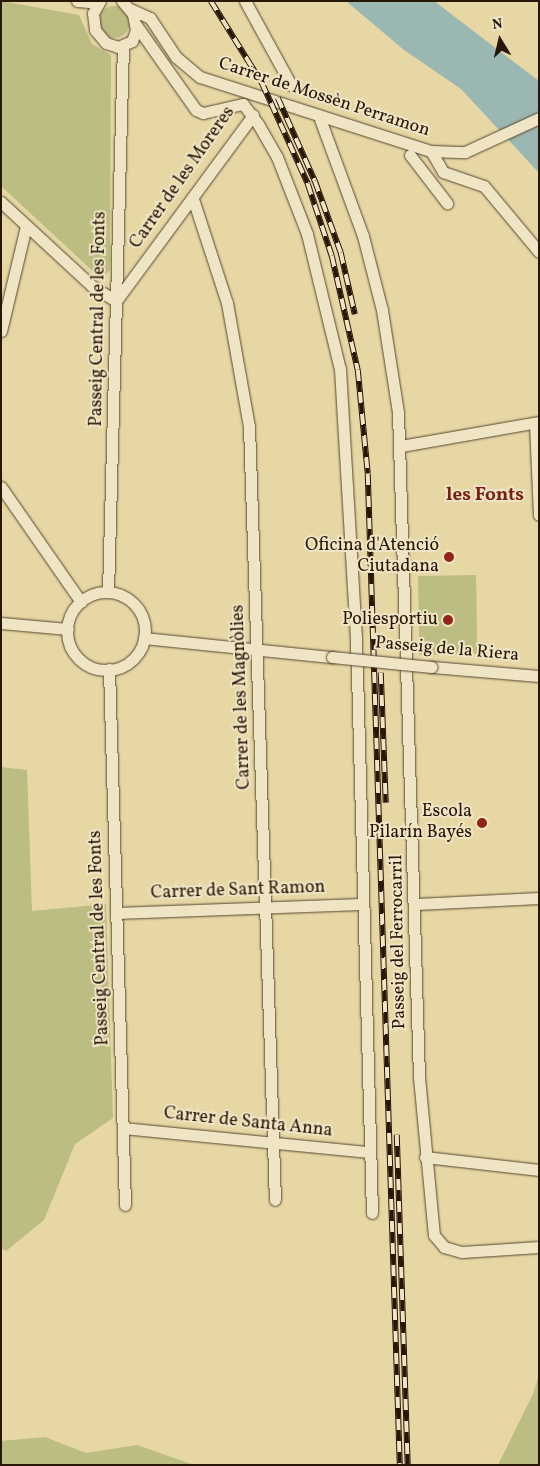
<!DOCTYPE html>
<html>
<head>
<meta charset="utf-8">
<style>
	body { margin:0 }
	#map { position:relative; width:540px; height:1466px; overflow:hidden; background:#e6d7a5; font-family:Vollkorn,serif }
	div>[style] { position:absolute }
	[style*='--x'] { left:calc(var(--x)*1px); top:calc(var(--y)*1px); width:calc(var(--w)*1px); rotate:calc(var(--a)*1deg) }
	.green>* { inset:0; background:#bbbd82; transform-origin:0 0 }
	.round { border-radius:50% }
	.water>* { inset:0; background:#9ab7b1 }
	.roads { filter:drop-shadow(0 0 1px #58462e) drop-shadow(0 0 1px #58462e) }
	.street>* { height:11px; margin:-5.5px; padding:0 5.5px; transform-origin:5.5px; border-radius:5.5px; background:#efe5c4 }
	.street>.ring { margin:-5.5px; padding:0; box-sizing:content-box; background:none; border:11px solid #efe5c4; border-radius:50% }
	.rail>* { height:5.5px; margin-top:-2.75px; transform-origin:0; background:repeating-linear-gradient(90deg,#efe5c4 0 11px,#281606 0 22px); box-sizing:border-box; border-block:1px solid #281606 }
	.bridges { filter:drop-shadow(0 0 1px #58462e) drop-shadow(0 0 1px #58462e) }
	.street-bridge>* { height:11px; margin:-5.5px; padding:0 5.5px; transform-origin:5.5px; border-radius:5.5px; background:#efe5c4 }
	.dots>* { width:14px; height:14px; translate:-50% -50%; box-sizing:border-box; border:2px solid #efe5c4; border-radius:50% }
	span { translate:-50% -50%; white-space:nowrap; text-align:center; line-height:1.15; -webkit-text-stroke:4px #efe5c4; paint-order:stroke }
	.street-label { font-size:18px; color:#281606 }
	.poi-label { font-size:18px; color:#281606 }
	.right { translate:-100% -50%; text-align:right }
	.neighbourhood-label { font-size:19px; color:#7a1f14; font-weight:700 }
	.frame { position:absolute; inset:0; border:2px solid #281606; pointer-events:none }
	.north { position:absolute; left:475px; top:15px; width:50px; height:50px; -webkit-text-stroke:4px #efe5c4; paint-order:stroke; rotate:351deg; font-size:14px; font-weight:700; line-height:20px; text-align:center; color:#281606 }
	.north::after { content:''; display:block; margin:auto; width:18px; height:22px; background:#281606; clip-path:polygon(50% 0,100% 100%,50% 72%,0 100%) }
</style>
</head>
<body>
<div id="map">
	<div class="green">
		<div style="clip-path:polygon(1px 1px,79px 15px,92px 44px,111px 55px,110px 270px,105px 276px,98px 276px,1px 186px)"></div>
		<div class="round" style="left:98px;top:6px;width:32px;height:32px"></div>
		<div style="left:476px;top:575px;width:79px;height:58px;rotate:89deg"></div>
		<div style="clip-path:polygon(1px 767px,27px 770px,32px 911px,106px 904px,113px 1118px,75px 1144px,44px 1220px,6px 1251px,1px 1248px)"></div>
		<div style="clip-path:polygon(539px 1375px,539px 1465px,498px 1465px,533px 1394px)"></div>
		<div style="clip-path:polygon(45px 1437px,86px 1453px,137px 1445px,194px 1465px,1px 1465px,1px 1441px)"></div>
	</div>
	<div class="water">
		<div style="clip-path:polygon(346px 1px,434px 1px,539px 81px,539px 173px,461px 89px,404px 50px)"></div>
	</div>
	<div class="roads">
		<div class="street">
			<div style="--x:77;--y:1;--w:21;--a:5"></div>
			<div style="--x:100;--y:1;--w:14;--a:120"></div>
			<div style="--x:93;--y:13;--w:17;--a:83"></div>
			<div style="--x:95;--y:30;--w:17;--a:50"></div>
			<div style="--x:106;--y:43;--w:13;--a:18"></div>
			<div style="--x:118;--y:47;--w:15;--a:-23"></div>
			<div style="--x:132;--y:41;--w:12;--a:-70"></div>
			<div style="--x:136;--y:30;--w:16;--a:-101"></div>
			<div style="--x:133;--y:14;--w:17;--a:-130"></div>
			<div style="--x:245;--y:1;--w:96;--a:61.3"></div>
			<div style="--x:130;--y:9;--w:22;--a:24"></div>
			<div style="--x:150;--y:18;--w:47;--a:56.3"></div>
			<div style="--x:176;--y:57;--w:31;--a:40"></div>
			<div style="--x:200;--y:77;--w:243;--a:17.8"></div>
			<div style="--x:431;--y:151;--w:34;--a:2"></div>
			<div style="--x:465;--y:152;--w:81;--a:-24.7"></div>
			<div style="--x:136;--y:25;--w:104;--a:54.8"></div>
			<div style="--x:196;--y:110;--w:8;--a:23"></div>
			<div style="--x:203;--y:113;--w:41;--a:-12.7"></div>
			<div style="--x:243;--y:104;--w:25;--a:53"></div>
			<div style="--x:258;--y:124;--w:38;--a:60"></div>
			<div style="--x:277;--y:157;--w:83;--a:68.7"></div>
			<div style="--x:307;--y:234;--w:139;--a:76.3"></div>
			<div style="--x:340;--y:369;--w:268;--a:86.6"></div>
			<div style="--x:356;--y:637;--w:576;--a:88.41"></div>
			<div style="--x:320;--y:119;--w:125;--a:69.8"></div>
			<div style="--x:363;--y:236;--w:76;--a:75.6"></div>
			<div style="--x:382;--y:310;--w:103;--a:81.1"></div>
			<div style="--x:398;--y:412;--w:665;--a:88.19"></div>
			<div style="--x:419;--y:1077;--w:159;--a:84.6"></div>
			<div style="--x:434;--y:1235;--w:16;--a:50"></div>
			<div style="--x:444;--y:1247;--w:19;--a:16"></div>
			<div style="--x:462;--y:1252;--w:77;--a:-3.7"></div>
			<div style="--x:431;--y:151;--w:24;--a:60"></div>
			<div style="--x:443;--y:172;--w:43;--a:18.9"></div>
			<div style="--x:484;--y:186;--w:86;--a:50.2"></div>
			<div style="--x:410;--y:155;--w:61;--a:52.4"></div>
			<div style="--x:193;--y:199;--w:109;--a:71.9"></div>
			<div style="--x:227;--y:303;--w:125;--a:79.9"></div>
			<div style="--x:249;--y:426;--w:774;--a:88.08"></div>
			<div style="--x:1;--y:202;--w:124;--a:42.7"></div>
			<div style="--x:92;--y:286;--w:28;--a:32"></div>
			<div style="--x:116;--y:301;--w:231;--a:-53.6"></div>
			<div style="--x:1;--y:331;--w:108;--a:-76.6"></div>
			<div style="--x:535;--y:423;--w:92;--a:87.5"></div>
			<div style="--x:401;--y:446;--w:140;--a:-9.9"></div>
			<div style="--x:1;--y:487;--w:140;--a:55.2"></div>
			<div style="--x:108;--y:592;--w:546;--a:-88.43"></div>
			<div class="ring" style="left:67px;top:592px;width:67px;height:67px"></div>
			<div style="--x:1;--y:623;--w:67;--a:5.1"></div>
			<div style="--x:144;--y:638;--w:189;--a:5.8"></div>
			<div style="--x:432;--y:667;--w:107;--a:4.8"></div>
			<div style="--x:109;--y:669;--w:536;--a:88.29"></div>
			<div style="--x:417;--y:904;--w:122;--a:-2.8"></div>
			<div style="--x:116;--y:913;--w:245;--a:-2.1"></div>
			<div style="--x:123;--y:1128;--w:247;--a:5.6"></div>
			<div style="--x:425;--y:1157;--w:115;--a:6.5"></div>
		</div>
	</div>
	<div class="rail">
		<div style="--x:211;--y:1;--w:97;--a:58.1"></div>
		<div style="--x:262;--y:83;--w:111;--a:65.5"></div>
		<div style="--x:308;--y:184;--w:76;--a:71.6"></div>
		<div style="--x:332;--y:256;--w:117;--a:77.2"></div>
		<div style="--x:358;--y:370;--w:104;--a:84.5"></div>
		<div style="--x:368;--y:474;--w:992;--a:88.15"></div>
		<div style="--x:278;--y:98;--w:91;--a:66"></div>
		<div style="--x:315;--y:181;--w:77;--a:70.1"></div>
		<div style="--x:341;--y:253;--w:63;--a:77.1"></div>
		<div style="--x:381;--y:673;--w:130;--a:87.8"></div>
		<div style="--x:397;--y:1135;--w:330;--a:88.1"></div>
	</div>
	<div class="bridges">
		<div class="street-bridge">
			<div style="--x:332;--y:657;--w:100;--a:5.7"></div>
		</div>
	</div>
	<div class="dots">
		<div style="left:449px;top:557px;background:#8f2418"></div>
		<div style="left:448px;top:620px;background:#8f2418"></div>
		<div style="left:482px;top:823px;background:#8f2418"></div>
	</div>
	<div class="street-label">
		<span style="left:324px;top:98px;rotate:18deg">Carrer de Mossèn Perramon</span>
		<span style="left:183px;top:178px;rotate:-55deg">Carrer de les Moreres</span>
		<span style="left:99px;top:319px;rotate:-89deg">Passeig Central de les Fonts</span>
		<span style="left:447px;top:650px;rotate:5deg">Passeig de la Riera</span>
		<span style="left:242px;top:697px;rotate:-92deg">Carrer de les Magnòlies</span>
		<span style="left:238px;top:891px;rotate:-2deg">Carrer de Sant Ramon</span>
		<span style="left:100px;top:938px;rotate:-92deg">Passeig Central de les Fonts</span>
		<span style="left:399px;top:942px;rotate:-91deg">Passeig del Ferrocarril</span>
		<span style="left:248px;top:1123px;rotate:6deg">Carrer de Santa Anna</span>
	</div>
	<div class="poi-label">
		<span class="right" style="left:439px;top:557px">Oficina d'Atenció<br>Ciutadana</span>
		<span class="right" style="left:438px;top:620px">Poliesportiu</span>
		<span class="right" style="left:472px;top:823px">Escola<br>Pilarín Bayés</span>
	</div>
	<div class="neighbourhood-label">
		<span style="left:485px;top:496px">les Fonts</span>
	</div>
	<div class="frame"></div>
	<div class="north">N</div>
</div>
</body>
</html>
